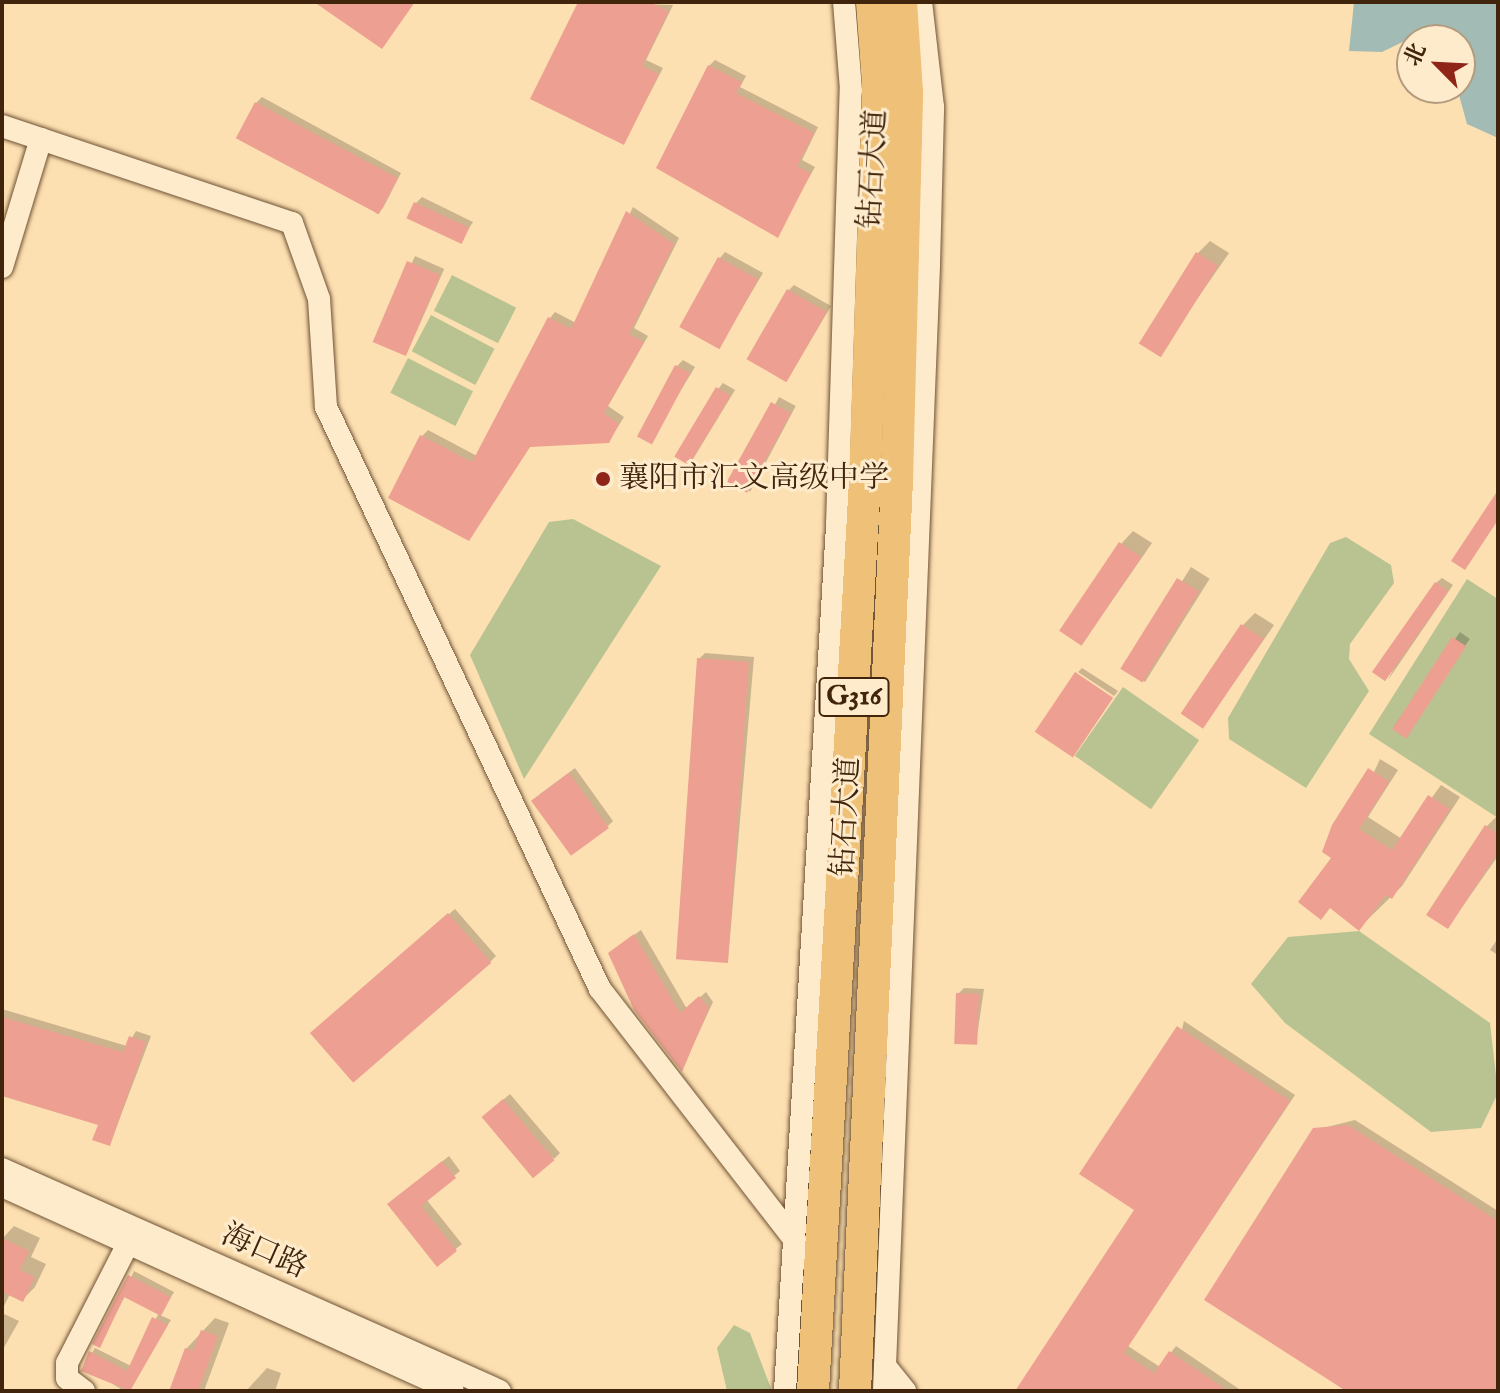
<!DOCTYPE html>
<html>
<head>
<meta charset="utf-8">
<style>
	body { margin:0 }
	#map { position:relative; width:1500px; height:1393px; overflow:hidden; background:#fde0b1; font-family:"IM FELL English","Noto Serif SC",serif }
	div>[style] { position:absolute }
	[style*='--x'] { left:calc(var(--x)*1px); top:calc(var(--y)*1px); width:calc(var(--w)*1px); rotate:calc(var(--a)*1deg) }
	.green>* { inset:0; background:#b9c391; transform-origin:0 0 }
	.water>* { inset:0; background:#a2bbb5 }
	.shadow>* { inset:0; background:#0003; transform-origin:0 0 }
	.building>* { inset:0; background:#eda092; transform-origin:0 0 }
	.roads { filter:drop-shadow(0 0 2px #6f5335) drop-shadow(0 0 2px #6f5335) }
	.minor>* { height:22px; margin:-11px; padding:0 11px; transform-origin:11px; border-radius:11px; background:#feebcc }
	.highway>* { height:32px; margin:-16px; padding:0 16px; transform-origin:16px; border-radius:16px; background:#eec078 }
	.dots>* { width:22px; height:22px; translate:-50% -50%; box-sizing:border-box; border:4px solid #feebcc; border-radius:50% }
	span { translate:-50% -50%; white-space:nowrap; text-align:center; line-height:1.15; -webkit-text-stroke:6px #feebcc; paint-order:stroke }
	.shield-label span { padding:2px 6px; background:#feebcc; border:2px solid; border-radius:6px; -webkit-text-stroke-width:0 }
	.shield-label { font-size:28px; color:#40240c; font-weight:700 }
	.street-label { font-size:30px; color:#40240c }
	.poi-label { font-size:30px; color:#40240c }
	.left { translate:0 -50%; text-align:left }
	.frame { position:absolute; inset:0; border:4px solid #40240c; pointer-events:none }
	.north { position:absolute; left:1396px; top:24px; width:80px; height:80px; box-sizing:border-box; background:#feebcc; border:2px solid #b29b7f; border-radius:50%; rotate:294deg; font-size:22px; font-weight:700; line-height:32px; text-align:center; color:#40240c }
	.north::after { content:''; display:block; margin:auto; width:28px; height:36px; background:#8f2418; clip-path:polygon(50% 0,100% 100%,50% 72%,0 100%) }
</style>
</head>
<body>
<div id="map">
	<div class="green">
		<div style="left:452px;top:275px;width:72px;height:40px;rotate:27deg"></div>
		<div style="left:431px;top:315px;width:72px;height:41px;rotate:28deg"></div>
		<div style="left:408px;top:358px;width:73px;height:39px;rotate:27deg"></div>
		<div style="clip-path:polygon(573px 519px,661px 566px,524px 779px,470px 655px,549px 522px)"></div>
		<div style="clip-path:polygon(1346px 537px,1391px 565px,1394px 583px,1350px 644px,1349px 659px,1369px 691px,1306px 788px,1229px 739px,1228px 718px,1330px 543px)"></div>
		<div style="clip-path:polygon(1467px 579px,1498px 599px,1498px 818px,1369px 734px)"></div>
		<div style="left:1123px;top:687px;width:93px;height:84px;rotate:35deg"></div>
		<div style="clip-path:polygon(1359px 931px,1490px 1023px,1498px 1093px,1481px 1128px,1431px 1132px,1285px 1023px,1251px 984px,1288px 937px)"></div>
		<div style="clip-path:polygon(734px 1325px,750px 1333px,772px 1391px,727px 1391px,717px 1348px)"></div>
	</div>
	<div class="water">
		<div style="clip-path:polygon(1354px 2px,1498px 2px,1498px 138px,1467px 124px,1457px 88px,1460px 40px,1419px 34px,1382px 52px,1349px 51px)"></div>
	</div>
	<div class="shadow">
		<div style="clip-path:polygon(580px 2px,673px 5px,646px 60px,663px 68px,624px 143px)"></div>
		<div style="clip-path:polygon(715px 60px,746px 76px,740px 87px,818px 127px,802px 160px,815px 167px,777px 235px,709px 66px)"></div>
		<div style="clip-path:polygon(262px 97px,401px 173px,383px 208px,377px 214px,256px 103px)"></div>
		<div style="clip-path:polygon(422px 197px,473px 222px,460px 242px,416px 203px)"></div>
		<div style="clip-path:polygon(633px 207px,679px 238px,634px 328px,648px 336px,608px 406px,624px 417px,609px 441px,531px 445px,469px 538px,422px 436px,428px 430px,477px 456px,550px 318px,555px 312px,576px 323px)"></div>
		<div style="clip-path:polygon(1210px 241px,1229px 253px,1159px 354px,1198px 253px)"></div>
		<div style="clip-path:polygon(725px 252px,763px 273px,719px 347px,720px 258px)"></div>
		<div style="left:415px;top:256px;width:32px;height:94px;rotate:24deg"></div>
		<div style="clip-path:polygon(794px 285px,831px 306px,788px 379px,788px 291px)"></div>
		<div style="clip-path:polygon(683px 360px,695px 367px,650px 441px,677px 366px)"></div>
		<div style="clip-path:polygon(723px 383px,735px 390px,690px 464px,718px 389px)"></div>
		<div style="left:779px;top:397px;width:19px;height:97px;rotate:28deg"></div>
		<div style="clip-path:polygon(1133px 531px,1152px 543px,1082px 644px,1121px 544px)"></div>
		<div style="left:1191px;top:567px;width:22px;height:122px;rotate:32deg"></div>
		<div style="clip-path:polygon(1442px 578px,1453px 585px,1388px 680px,1436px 583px)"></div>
		<div style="clip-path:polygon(1255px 613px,1274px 625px,1204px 726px,1243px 625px)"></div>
		<div style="left:1460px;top:632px;width:12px;height:116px;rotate:35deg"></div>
		<div style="clip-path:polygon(705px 653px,754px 657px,728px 961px,699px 659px)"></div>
		<div style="clip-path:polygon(1082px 668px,1118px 691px,1114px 696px,1078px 672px)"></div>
		<div style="clip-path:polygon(1380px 759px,1398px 770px,1368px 817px,1402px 839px,1441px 785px,1460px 797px,1402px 886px,1359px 928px,1334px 858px)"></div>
		<div style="clip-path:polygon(575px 768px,613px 821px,608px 826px,540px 794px)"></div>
		<div style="clip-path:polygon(1498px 815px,1498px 856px,1448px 927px,1487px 826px)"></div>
		<div style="clip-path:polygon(455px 909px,496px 956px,490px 962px,318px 1028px)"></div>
		<div style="clip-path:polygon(641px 930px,687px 1009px,706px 992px,713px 1002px,682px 1069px,616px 948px)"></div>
		<div style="clip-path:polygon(1498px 938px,1498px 955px,1490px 950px)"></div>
		<div style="clip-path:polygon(964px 988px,984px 989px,976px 1043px,958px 994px)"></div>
		<div style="clip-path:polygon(2px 1009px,127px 1046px,136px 1031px,151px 1036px,110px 1144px,100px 1124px,2px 1095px)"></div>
		<div style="clip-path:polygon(1184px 1021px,1295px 1095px,1128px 1346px,1160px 1367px,1176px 1346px,1242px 1391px,1017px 1391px,1137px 1210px)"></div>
		<div style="clip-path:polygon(510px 1094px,560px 1153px,554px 1159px,490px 1111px)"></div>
		<div style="clip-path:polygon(1355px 1120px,1498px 1211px,1498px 1391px,1353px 1391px,1315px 1130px)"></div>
		<div style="clip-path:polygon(449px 1156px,460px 1171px,426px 1199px,462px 1244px,437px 1264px,396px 1199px)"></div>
		<div style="clip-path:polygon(14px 1226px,40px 1238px,31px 1257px,46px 1264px,35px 1287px,22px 1300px,10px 1294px,2px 1310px,2px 1239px)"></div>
		<div style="clip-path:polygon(134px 1271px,174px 1292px,160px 1315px,171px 1320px,124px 1391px,84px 1366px,95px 1348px,131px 1366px,159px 1313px,125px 1296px,100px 1345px)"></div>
		<div style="clip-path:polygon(2px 1313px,19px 1321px,2px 1351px)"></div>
		<div style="clip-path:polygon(215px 1318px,229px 1323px,204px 1391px,171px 1391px,186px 1349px)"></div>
		<div style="clip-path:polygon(267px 1368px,281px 1373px,275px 1391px,246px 1391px)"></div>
	</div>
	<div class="building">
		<div style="clip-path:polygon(314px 2px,415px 2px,382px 49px)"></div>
		<div style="clip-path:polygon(578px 2px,649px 2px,669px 11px,642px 66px,659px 74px,624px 145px,530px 99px)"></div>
		<div style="clip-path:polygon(708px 65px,742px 82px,736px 93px,814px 133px,797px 166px,811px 173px,778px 238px,656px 168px)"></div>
		<div style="left:255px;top:102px;width:162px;height:41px;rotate:28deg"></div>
		<div style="left:414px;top:202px;width:61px;height:18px;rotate:25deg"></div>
		<div style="clip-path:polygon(626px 211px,674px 244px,629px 334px,644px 342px,604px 413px,619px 424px,609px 443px,530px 447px,469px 541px,388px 498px,420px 435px,472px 462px,548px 317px,571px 329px)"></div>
		<div style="left:1196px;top:252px;width:26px;height:108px;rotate:32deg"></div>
		<div style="left:718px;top:257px;width:46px;height:80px;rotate:29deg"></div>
		<div style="left:407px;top:261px;width:36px;height:88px;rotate:23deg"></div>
		<div style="left:787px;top:289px;width:46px;height:81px;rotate:30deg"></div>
		<div style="left:675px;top:365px;width:17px;height:81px;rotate:28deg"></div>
		<div style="left:716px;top:387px;width:17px;height:81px;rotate:31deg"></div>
		<div style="left:771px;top:402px;width:23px;height:91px;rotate:29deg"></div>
		<div style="clip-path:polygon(1498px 490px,1498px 520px,1465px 570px,1451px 561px)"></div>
		<div style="left:1119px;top:542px;width:27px;height:107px;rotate:34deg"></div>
		<div style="left:1177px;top:578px;width:26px;height:107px;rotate:32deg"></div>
		<div style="left:1435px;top:582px;width:16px;height:110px;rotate:35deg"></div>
		<div style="left:1241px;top:624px;width:27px;height:108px;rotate:34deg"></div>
		<div style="left:1452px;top:637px;width:17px;height:110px;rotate:33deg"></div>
		<div style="left:697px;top:658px;width:52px;height:302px;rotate:4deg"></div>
		<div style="left:1075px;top:672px;width:46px;height:72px;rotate:34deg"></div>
		<div style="clip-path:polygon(1368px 768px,1389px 782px,1359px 829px,1392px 850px,1428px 795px,1450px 809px,1392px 899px,1386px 895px,1359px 931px,1330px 908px,1321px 920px,1298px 902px,1331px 858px,1322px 852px,1332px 825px)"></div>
		<div style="left:569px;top:773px;width:68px;height:47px;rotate:54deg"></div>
		<div style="clip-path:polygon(1485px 825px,1498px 834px,1498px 852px,1448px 929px,1426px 915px)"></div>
		<div style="left:448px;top:913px;width:66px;height:183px;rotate:49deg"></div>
		<div style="clip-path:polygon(634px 934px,680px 1013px,699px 996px,709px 1008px,682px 1072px,634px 1010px,608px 953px)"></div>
		<div style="left:956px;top:993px;width:23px;height:51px;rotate:2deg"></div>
		<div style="clip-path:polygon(2px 1017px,123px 1052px,129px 1036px,146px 1042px,110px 1146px,92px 1140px,98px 1125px,2px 1096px)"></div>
		<div style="clip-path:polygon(1177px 1026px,1290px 1101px,1124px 1353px,1154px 1373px,1169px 1351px,1228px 1391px,1015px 1391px,1134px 1210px,1079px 1174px)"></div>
		<div style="left:503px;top:1099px;width:80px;height:28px;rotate:50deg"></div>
		<div style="clip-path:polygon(1348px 1125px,1498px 1221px,1498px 1391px,1346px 1391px,1204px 1300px,1313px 1128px)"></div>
		<div style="clip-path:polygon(442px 1161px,456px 1178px,421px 1206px,457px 1251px,437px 1267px,387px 1204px)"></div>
		<div style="clip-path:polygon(2px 1238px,29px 1251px,20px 1270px,35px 1277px,23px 1302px,2px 1292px)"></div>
		<div style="clip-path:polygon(128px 1275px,171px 1297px,161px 1316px,124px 1297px,100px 1348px,92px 1344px)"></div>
		<div style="clip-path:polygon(152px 1317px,168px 1325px,130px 1391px,81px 1371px,89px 1351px,127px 1371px)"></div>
		<div style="clip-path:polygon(201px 1330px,218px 1336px,198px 1391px,169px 1391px,185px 1348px,193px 1351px)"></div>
	</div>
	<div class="roads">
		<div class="minor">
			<div style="--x:2;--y:126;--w:306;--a:18.5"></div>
			<div style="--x:292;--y:223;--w:81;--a:70.4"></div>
			<div style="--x:319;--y:299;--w:108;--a:86.3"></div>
			<div style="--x:326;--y:407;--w:643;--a:64.79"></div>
			<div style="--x:600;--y:989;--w:363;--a:52.2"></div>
			<div style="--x:2;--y:267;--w:134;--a:-73.1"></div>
			<div style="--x:2;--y:1169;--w:545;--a:24.03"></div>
			<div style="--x:2;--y:1186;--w:495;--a:24.4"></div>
			<div style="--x:885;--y:1366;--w:32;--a:51"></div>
			<div style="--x:84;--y:1391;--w:21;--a:-143"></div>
			<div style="--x:67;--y:1378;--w:15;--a:-90"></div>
			<div style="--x:67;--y:1363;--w:149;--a:-62.9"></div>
			<div style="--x:785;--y:1391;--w:868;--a:-86.56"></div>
			<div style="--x:837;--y:525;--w:435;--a:-88.2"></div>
			<div style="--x:851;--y:90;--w:88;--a:-94.5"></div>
			<div style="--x:884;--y:1391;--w:1128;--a:-87.71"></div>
			<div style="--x:929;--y:264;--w:157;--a:-88.5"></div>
			<div style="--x:933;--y:107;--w:106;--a:-96.5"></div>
		</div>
		<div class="highway">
			<div style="--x:813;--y:1391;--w:910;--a:-86.73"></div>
			<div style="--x:865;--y:482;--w:398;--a:-88.1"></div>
			<div style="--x:878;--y:84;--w:82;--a:-94.2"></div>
			<div style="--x:855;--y:1391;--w:912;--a:-87.36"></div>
			<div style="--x:897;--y:480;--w:388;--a:-88.5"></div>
			<div style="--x:907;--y:92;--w:90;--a:-93.8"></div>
		</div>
	</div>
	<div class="dots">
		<div style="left:603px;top:479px;background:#8f2418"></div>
	</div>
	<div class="shield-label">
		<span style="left:854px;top:697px">G316</span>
	</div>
	<div class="street-label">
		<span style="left:874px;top:169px;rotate:-87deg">钻石大道</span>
		<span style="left:847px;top:817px;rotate:-87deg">钻石大道</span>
		<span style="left:264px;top:1252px;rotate:24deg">海口路</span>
	</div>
	<div class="poi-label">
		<span class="left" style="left:619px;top:479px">襄阳市汇文高级中学</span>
	</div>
	<div class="frame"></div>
	<div class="north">北</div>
</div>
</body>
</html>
